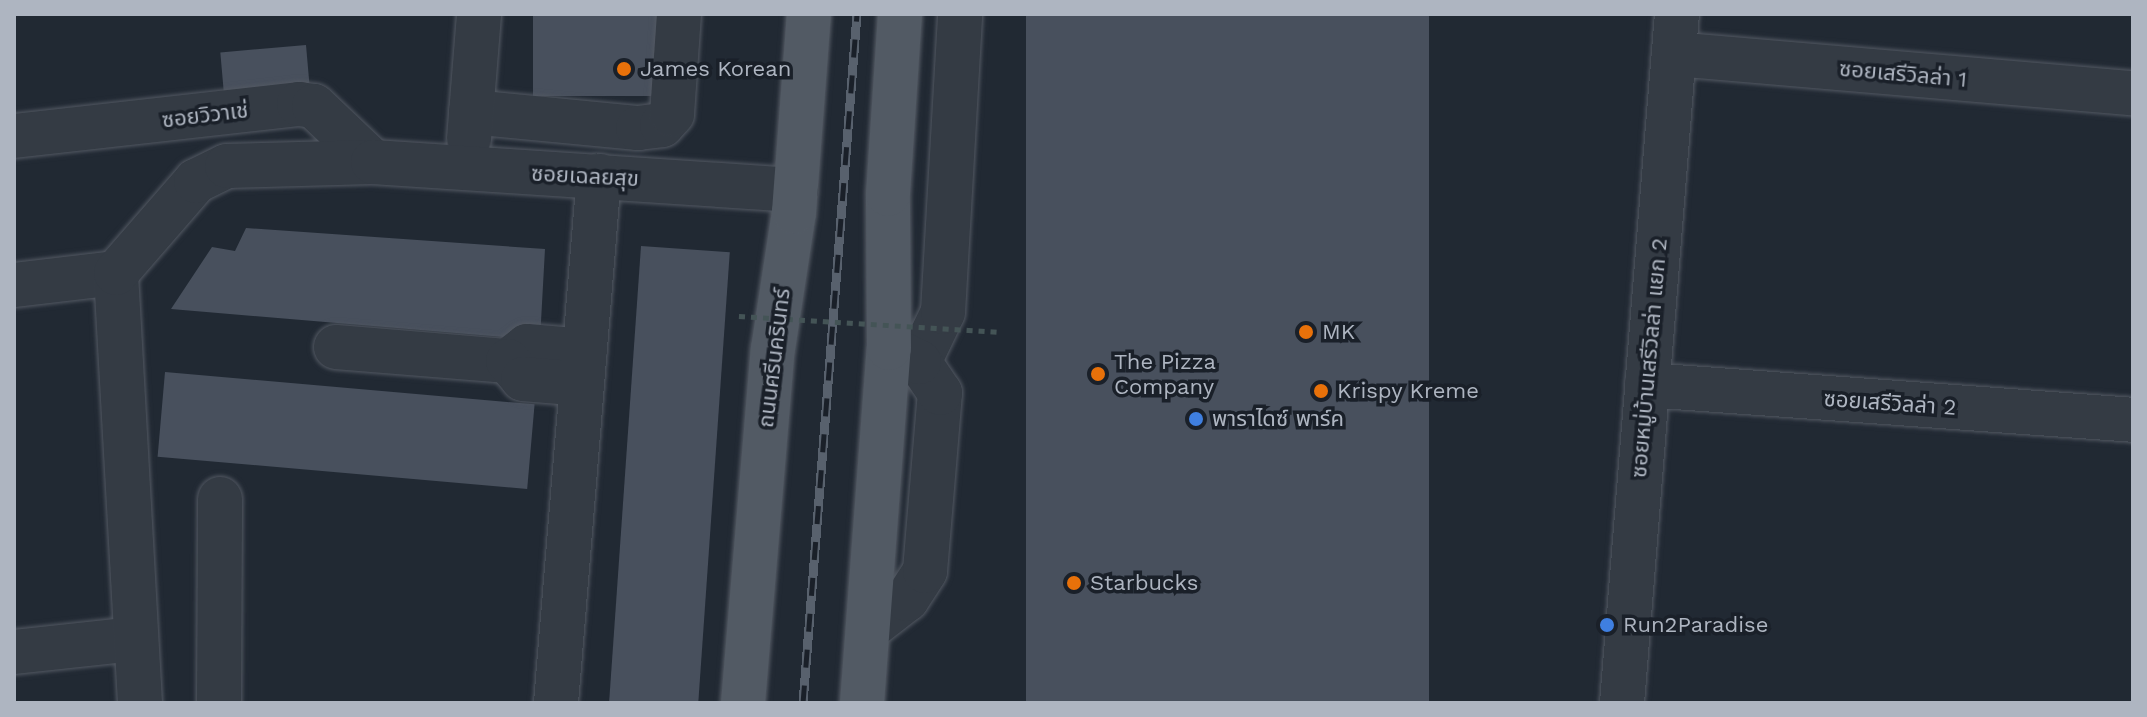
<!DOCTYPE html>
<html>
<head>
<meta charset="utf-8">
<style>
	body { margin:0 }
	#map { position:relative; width:2147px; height:717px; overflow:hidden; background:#212933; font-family:"Work Sans","Noto Sans Thai",sans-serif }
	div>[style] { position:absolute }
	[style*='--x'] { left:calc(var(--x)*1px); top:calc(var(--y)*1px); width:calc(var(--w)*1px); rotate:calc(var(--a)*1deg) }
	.building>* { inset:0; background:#48505d; transform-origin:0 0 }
	.roads { filter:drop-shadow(0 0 2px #525862) drop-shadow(0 0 2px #525862) }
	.minor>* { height:44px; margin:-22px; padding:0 22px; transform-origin:22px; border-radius:22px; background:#343b44 }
	.major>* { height:44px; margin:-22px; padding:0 22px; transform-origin:22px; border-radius:22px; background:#525a64 }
	.rail>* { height:9px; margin-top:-4.5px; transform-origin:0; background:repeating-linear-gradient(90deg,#1a2029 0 18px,#58616d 0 36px); box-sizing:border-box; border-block:2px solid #58616d }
	.path-bridge>* { height:5px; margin-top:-2.5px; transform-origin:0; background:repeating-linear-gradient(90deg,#445456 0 6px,transparent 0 12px) }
	.dots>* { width:22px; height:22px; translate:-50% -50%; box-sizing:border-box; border:4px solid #1a2029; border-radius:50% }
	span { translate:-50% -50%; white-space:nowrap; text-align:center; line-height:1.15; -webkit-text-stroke:7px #1a2029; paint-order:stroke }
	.poi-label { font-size:22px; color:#aeb5c1 }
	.left { translate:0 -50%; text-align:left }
	.street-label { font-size:22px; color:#aeb5c1 }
	.frame { position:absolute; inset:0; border:16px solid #aeb5c1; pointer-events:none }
</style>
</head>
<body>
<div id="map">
	<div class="building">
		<div style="left:533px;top:14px;width:133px;height:82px"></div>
		<div style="left:1026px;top:14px;width:403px;height:691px"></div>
		<div style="left:306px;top:45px;width:53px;height:86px;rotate:85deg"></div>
		<div style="clip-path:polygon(246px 228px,545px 249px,540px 340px,171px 309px,212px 247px,235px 251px)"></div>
		<div style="left:641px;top:246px;width:89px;height:458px;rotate:4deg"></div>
		<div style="left:165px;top:372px;width:371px;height:85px;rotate:5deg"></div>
	</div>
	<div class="roads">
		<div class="minor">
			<div style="--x:1674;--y:54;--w:461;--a:4.9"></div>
			<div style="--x:471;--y:112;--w:168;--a:5.5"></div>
			<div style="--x:638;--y:128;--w:24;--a:-7"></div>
			<div style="--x:662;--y:125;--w:15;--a:-48"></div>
			<div style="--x:672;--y:114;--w:100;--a:-86"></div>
			<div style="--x:14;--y:136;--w:287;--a:-6.4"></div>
			<div style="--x:299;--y:104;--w:15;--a:8"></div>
			<div style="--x:314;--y:106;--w:81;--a:43.5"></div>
			<div style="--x:469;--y:139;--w:125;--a:-85.4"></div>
			<div style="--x:14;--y:285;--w:103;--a:-6.7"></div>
			<div style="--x:336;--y:347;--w:173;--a:4.7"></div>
			<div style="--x:508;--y:361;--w:24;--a:-38"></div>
			<div style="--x:527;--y:346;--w:58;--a:4.9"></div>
			<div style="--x:508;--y:361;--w:23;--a:50"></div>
			<div style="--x:523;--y:379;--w:59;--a:4.8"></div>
			<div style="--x:919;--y:362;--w:55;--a:-64.4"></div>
			<div style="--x:943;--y:312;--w:298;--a:-86.7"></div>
			<div style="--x:1647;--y:385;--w:487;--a:4.1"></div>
			<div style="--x:868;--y:629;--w:49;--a:-37.6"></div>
			<div style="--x:907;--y:599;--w:33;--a:-57"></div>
			<div style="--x:925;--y:571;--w:179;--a:-85.2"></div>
			<div style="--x:940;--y:393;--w:37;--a:-124"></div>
			<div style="--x:919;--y:362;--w:31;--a:-155"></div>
			<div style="--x:14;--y:652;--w:121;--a:-6.2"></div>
			<div style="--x:140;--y:703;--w:431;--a:-93.2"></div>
			<div style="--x:116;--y:273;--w:122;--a:-49"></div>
			<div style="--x:196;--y:181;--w:34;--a:-26"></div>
			<div style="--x:227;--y:166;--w:146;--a:-1.6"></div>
			<div style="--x:373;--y:162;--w:424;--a:3.8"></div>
			<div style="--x:219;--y:703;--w:204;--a:-89.7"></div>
			<div style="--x:556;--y:703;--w:529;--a:-85.34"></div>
			<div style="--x:1622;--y:703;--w:691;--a:-85.44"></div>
		</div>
		<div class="major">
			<div style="--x:743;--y:703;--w:355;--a:-85.2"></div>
			<div style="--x:773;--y:349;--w:139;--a:-81.3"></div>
			<div style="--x:794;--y:212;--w:199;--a:-85.7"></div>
			<div style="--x:862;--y:703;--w:356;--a:-85.7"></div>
			<div style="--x:889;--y:348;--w:154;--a:-90.4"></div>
			<div style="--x:888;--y:194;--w:180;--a:-86.2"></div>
		</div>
	</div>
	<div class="rail">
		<div style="--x:803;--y:703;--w:691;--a:-85.52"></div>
	</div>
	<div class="path-bridge">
		<div style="--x:739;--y:316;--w:263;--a:3.5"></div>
	</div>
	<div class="dots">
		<div style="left:624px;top:69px;background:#e8710a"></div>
		<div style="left:1306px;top:332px;background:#e8710a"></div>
		<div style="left:1098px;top:374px;background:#e8710a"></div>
		<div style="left:1321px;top:391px;background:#e8710a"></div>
		<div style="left:1196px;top:419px;background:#3f7fe0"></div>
		<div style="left:1074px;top:583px;background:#e8710a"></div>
		<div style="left:1607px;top:625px;background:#3f7fe0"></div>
	</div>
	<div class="poi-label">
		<span class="left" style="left:640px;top:69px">James Korean</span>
		<span class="left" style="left:1322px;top:332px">MK</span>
		<span class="left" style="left:1114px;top:374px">The Pizza<br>Company</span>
		<span class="left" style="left:1337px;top:391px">Krispy Kreme</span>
		<span class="left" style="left:1212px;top:419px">พาราไดซ์ พาร์ค</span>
		<span class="left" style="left:1090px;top:583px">Starbucks</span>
		<span class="left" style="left:1623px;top:625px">Run2Paradise</span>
	</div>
	<div class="street-label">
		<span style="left:1903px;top:74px;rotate:5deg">ซอยเสรีวิลล่า 1</span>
		<span style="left:205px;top:115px;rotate:-7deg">ซอยวิวาเช่</span>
		<span style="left:585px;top:176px;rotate:3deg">ซอยเฉลยสุข</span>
		<span style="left:774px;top:358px;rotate:-83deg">ถนนศรีนครินทร์</span>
		<span style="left:1649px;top:358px;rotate:-85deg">ซอยหมู่บ้านเสรีวิลล่า แยก 2</span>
		<span style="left:1890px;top:403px;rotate:4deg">ซอยเสรีวิลล่า 2</span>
	</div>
	<div class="frame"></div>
</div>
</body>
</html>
